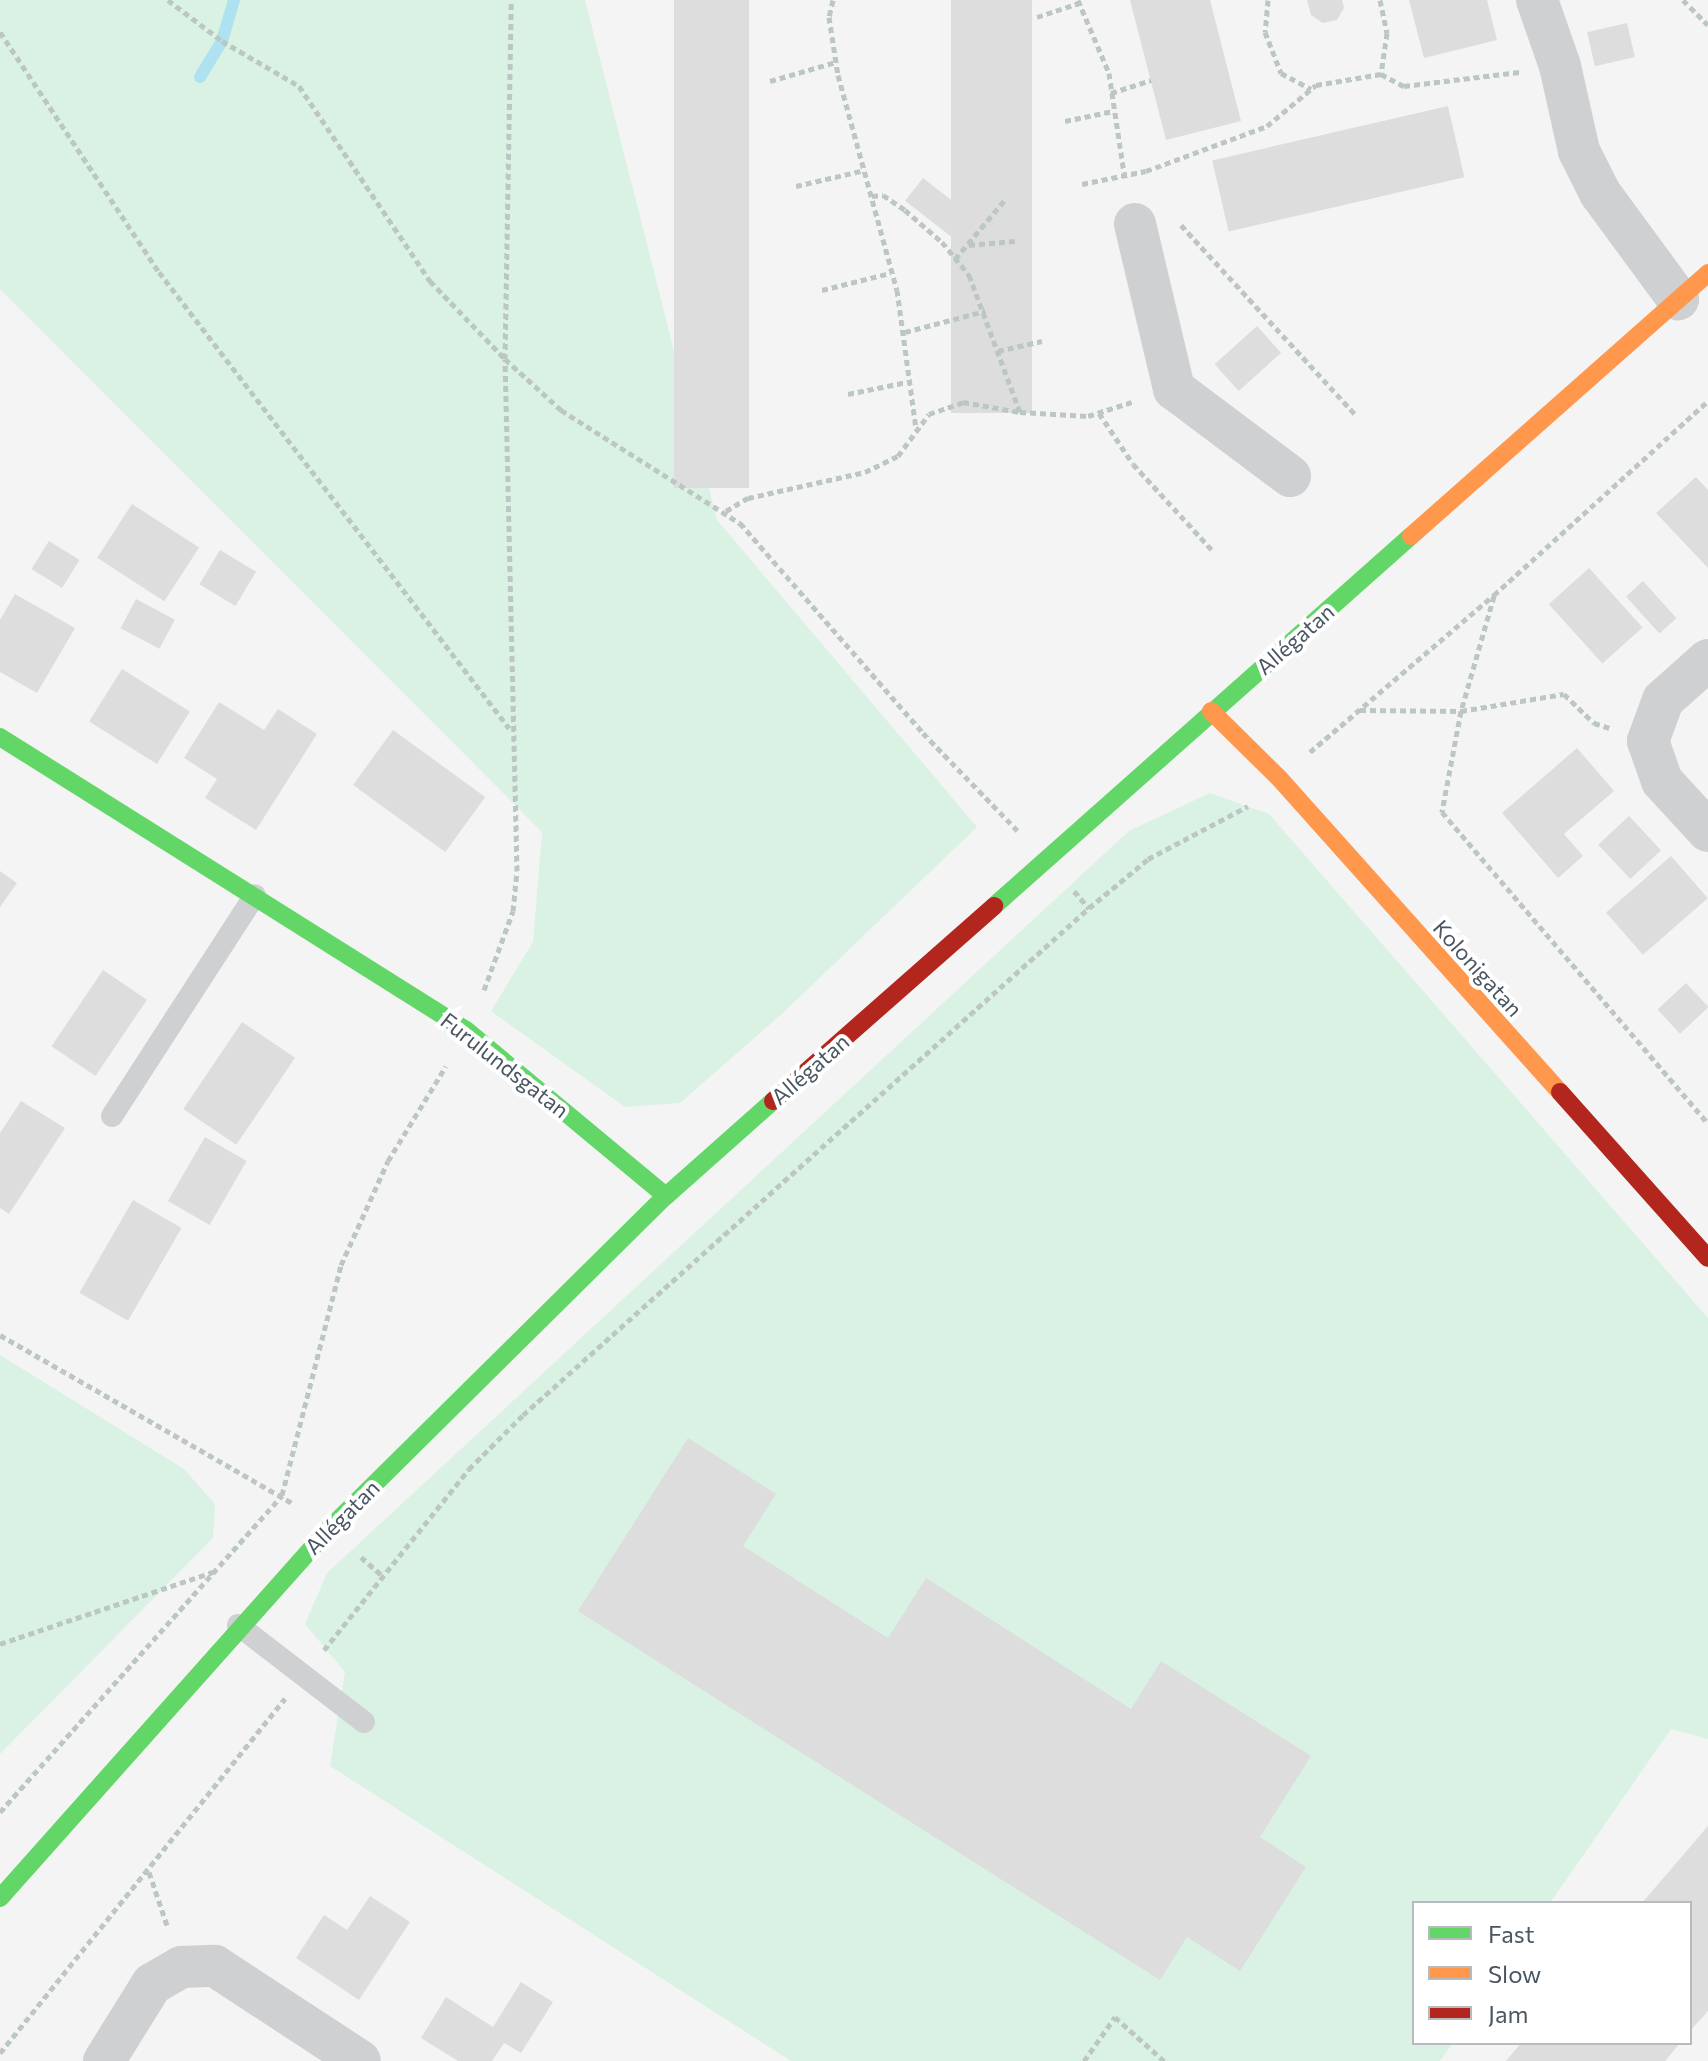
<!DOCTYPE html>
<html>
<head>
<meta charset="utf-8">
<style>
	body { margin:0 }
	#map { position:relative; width:1708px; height:2061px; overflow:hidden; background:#f4f4f4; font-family:Commissioner,sans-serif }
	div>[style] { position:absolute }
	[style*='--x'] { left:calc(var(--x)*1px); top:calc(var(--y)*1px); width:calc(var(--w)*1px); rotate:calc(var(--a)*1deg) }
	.green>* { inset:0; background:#d9f2e3 }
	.stream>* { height:12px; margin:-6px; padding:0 6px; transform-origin:6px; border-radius:6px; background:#aee2f0 }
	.building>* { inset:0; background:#ddddde; transform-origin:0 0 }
	.path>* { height:5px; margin-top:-2.5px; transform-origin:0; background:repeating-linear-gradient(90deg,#bcc7c4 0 6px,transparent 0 10px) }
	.lane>* { height:22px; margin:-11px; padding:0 11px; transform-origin:11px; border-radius:11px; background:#ced0d2 }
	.street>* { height:42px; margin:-21px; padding:0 21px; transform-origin:21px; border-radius:21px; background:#ced0d2 }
	.fast>* { height:18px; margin:-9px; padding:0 9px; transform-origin:9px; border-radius:9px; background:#63d668 }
	.slow>* { height:18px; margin:-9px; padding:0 9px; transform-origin:9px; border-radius:9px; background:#ff974d }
	.jam>* { height:18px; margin:-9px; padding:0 9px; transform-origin:9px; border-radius:9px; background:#b3261e }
	span { translate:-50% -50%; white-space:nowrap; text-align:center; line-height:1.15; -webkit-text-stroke:8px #fff; paint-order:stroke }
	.street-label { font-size:22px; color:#4a5661 }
	.legend { position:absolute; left:1412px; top:1901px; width:280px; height:144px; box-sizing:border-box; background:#fff; border:2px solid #b7bbc0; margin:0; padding:10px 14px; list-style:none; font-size:24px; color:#4a5661 }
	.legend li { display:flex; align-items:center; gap:16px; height:40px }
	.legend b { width:40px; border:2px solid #b7bbc0 }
</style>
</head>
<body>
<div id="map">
	<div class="green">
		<div style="clip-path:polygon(0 0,585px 0,717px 520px,977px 827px,785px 1011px,680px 1103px,625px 1107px,491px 1011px,533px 942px,542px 832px,0 289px)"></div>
		<div style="clip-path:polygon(1210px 793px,1269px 814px,1708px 1318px,1708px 1739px,1671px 1729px,1550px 1903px,1414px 1903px,1414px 2043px,1453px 2043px,1440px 2061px,791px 2061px,330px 1766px,345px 1672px,305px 1624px,327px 1573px,1129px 831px)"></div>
		<div style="clip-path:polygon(0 1355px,184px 1469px,215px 1504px,213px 1538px,0 1754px)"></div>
	</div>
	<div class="stream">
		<div style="--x:200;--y:77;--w:42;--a:-58.6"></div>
		<div style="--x:222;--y:41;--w:43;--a:-73.7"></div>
	</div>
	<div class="building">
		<div style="left:674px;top:0;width:75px;height:488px"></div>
		<div style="left:951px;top:0;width:81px;height:413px"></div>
		<div style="clip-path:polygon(1130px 0,1210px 0,1241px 121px,1166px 140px)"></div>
		<div style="clip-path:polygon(1307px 0,1342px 0,1344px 8px,1337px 20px,1323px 23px,1311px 15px)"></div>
		<div style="clip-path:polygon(1409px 0,1487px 0,1497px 40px,1424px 58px)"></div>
		<div style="left:1627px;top:23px;width:35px;height:41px;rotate:77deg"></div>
		<div style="left:1448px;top:106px;width:73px;height:242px;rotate:77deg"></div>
		<div style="left:923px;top:178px;width:65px;height:29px;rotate:38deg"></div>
		<div style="left:1257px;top:326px;width:36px;height:57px;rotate:48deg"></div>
		<div style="clip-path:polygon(1696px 477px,1708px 490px,1708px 568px,1656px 513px)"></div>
		<div style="left:132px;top:504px;width:80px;height:64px;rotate:33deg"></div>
		<div style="left:49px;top:541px;width:36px;height:33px;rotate:32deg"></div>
		<div style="left:220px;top:550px;width:42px;height:40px;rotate:31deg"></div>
		<div style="left:1589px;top:568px;width:80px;height:54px;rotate:48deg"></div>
		<div style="left:1643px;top:581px;width:50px;height:23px;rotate:48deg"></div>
		<div style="clip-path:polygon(15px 594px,75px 628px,37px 693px,0 672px,0 620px)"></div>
		<div style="left:136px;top:599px;width:44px;height:33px;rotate:28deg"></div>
		<div style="left:122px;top:669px;width:80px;height:62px;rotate:32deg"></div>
		<div style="clip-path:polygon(219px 702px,264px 730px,278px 709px,317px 734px,256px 830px,205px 798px,217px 779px,184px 758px)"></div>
		<div style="left:393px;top:730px;width:114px;height:68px;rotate:36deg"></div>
		<div style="clip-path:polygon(1577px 748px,1614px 791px,1564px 834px,1583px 856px,1558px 878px,1502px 813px)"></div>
		<div style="left:1629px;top:816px;width:47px;height:42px;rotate:47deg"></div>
		<div style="left:1671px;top:856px;width:56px;height:86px;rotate:49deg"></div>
		<div style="clip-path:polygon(0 871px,17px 883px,0 907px)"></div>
		<div style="left:103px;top:970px;width:53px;height:92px;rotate:34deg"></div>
		<div style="left:1686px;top:983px;width:33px;height:39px;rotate:47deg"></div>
		<div style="left:242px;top:1022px;width:64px;height:105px;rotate:34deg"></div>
		<div style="clip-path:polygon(21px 1101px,65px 1128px,9px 1214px,0 1208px,0 1133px)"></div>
		<div style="left:205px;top:1137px;width:48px;height:74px;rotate:30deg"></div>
		<div style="left:133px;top:1200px;width:56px;height:107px;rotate:30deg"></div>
		<div style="clip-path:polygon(688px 1438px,776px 1494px,743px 1546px,888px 1638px,926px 1578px,1131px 1709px,1161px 1661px,1311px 1756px,1260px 1837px,1306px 1867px,1240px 1971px,1187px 1937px,1160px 1980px,578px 1611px)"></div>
		<div style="clip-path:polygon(1708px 1826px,1708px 2011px,1690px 2031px,1690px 1903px,1642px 1903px)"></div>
		<div style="clip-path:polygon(370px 1896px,410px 1922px,359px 2000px,296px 1958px,324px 1915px,347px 1930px)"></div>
		<div style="clip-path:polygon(521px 1982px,553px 2002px,521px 2053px,504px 2043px,492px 2061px,458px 2061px,421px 2038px,446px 1997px,493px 2027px)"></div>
		<div style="clip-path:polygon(1521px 2043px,1680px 2043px,1665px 2061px,1506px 2061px)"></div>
	</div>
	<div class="path">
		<div style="--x:168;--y:0;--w:68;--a:37.2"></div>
		<div style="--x:222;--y:41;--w:89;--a:30.3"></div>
		<div style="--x:299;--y:86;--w:235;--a:56.1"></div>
		<div style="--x:430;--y:281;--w:108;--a:46.1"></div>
		<div style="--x:505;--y:359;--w:76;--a:42.3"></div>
		<div style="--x:561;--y:410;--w:212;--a:32.3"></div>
		<div style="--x:740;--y:523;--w:279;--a:48.9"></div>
		<div style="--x:923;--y:733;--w:136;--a:45.9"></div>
		<div style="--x:833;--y:0;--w:17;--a:103"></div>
		<div style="--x:829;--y:17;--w:59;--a:81.2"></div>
		<div style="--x:838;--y:75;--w:223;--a:74.7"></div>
		<div style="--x:897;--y:290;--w:140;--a:82.2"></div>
		<div style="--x:1078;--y:0;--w:79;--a:67"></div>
		<div style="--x:1109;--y:73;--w:101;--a:81.5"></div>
		<div style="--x:1268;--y:0;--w:32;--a:95"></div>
		<div style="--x:1265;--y:32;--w:44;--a:68.7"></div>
		<div style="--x:1281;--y:73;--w:34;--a:28"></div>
		<div style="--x:1380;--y:0;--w:34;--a:78"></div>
		<div style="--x:1387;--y:33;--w:41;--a:98.3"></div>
		<div style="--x:1683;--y:0;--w:35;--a:45"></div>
		<div style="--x:1037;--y:17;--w:44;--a:-18.4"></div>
		<div style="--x:0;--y:32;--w:288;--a:56.5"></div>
		<div style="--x:159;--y:272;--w:575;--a:52.49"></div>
		<div style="--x:770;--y:81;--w:69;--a:-16.1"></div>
		<div style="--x:1111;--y:93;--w:42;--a:-18"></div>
		<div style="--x:1065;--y:121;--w:49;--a:-11.8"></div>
		<div style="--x:1082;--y:184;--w:65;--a:-11.5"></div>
		<div style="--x:1146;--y:171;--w:129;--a:-20.4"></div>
		<div style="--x:1267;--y:126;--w:64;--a:-39.9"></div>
		<div style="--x:1316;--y:85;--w:66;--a:-9.6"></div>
		<div style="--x:1381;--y:74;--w:26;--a:28"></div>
		<div style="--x:1404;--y:86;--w:116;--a:-6.9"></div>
		<div style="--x:796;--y:186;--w:67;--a:-13"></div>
		<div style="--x:872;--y:196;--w:11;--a:-5"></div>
		<div style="--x:883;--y:195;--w:27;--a:34"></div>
		<div style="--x:905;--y:210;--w:49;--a:40.9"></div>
		<div style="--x:942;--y:242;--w:43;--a:50.7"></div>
		<div style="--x:969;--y:275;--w:146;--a:69.6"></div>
		<div style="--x:1181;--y:225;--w:258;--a:47.4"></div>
		<div style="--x:969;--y:245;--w:46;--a:-5"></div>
		<div style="--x:955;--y:259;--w:76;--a:-49.8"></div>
		<div style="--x:822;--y:290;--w:70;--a:-14"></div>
		<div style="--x:905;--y:332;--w:83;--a:-14.7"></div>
		<div style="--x:998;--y:351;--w:45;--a:-12.8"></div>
		<div style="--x:848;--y:394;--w:60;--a:-11.5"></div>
		<div style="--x:1099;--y:413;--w:61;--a:56.3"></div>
		<div style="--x:1133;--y:464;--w:117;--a:47.4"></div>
		<div style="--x:726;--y:511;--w:26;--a:-31"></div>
		<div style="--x:748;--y:498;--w:120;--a:-12.5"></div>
		<div style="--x:865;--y:472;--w:37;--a:-26"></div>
		<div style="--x:898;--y:456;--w:52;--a:-53.6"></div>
		<div style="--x:929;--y:414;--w:36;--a:-19"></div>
		<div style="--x:963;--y:402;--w:58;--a:10"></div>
		<div style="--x:1020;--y:412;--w:68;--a:3.4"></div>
		<div style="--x:1088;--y:416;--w:49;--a:-17.7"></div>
		<div style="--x:1494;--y:596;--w:120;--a:106"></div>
		<div style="--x:1461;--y:711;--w:103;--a:100.7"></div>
		<div style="--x:1442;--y:812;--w:409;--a:49.5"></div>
		<div style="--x:1360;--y:710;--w:101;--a:0.6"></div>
		<div style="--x:1461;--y:711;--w:104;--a:-9.4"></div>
		<div style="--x:1564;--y:694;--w:42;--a:44"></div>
		<div style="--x:1594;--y:723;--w:16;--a:18"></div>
		<div style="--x:1310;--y:752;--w:242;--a:-40.5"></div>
		<div style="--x:1494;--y:595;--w:289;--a:-42.2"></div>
		<div style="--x:1074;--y:891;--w:23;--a:49"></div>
		<div style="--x:484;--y:990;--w:84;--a:-69.8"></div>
		<div style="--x:513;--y:911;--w:40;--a:-84.3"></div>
		<div style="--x:517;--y:871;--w:512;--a:-91.34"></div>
		<div style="--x:505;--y:359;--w:359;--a:-89"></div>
		<div style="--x:0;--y:1335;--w:339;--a:29.9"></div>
		<div style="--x:361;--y:1557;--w:29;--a:41"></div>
		<div style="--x:0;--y:1644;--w:225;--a:-18.7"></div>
		<div style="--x:324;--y:1650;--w:232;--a:-51.3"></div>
		<div style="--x:469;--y:1469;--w:76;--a:-45"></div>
		<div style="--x:523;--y:1415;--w:760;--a:-41.85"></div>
		<div style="--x:1089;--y:908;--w:77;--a:-39.7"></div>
		<div style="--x:1148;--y:859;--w:113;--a:-27.9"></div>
		<div style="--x:0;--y:1812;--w:424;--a:-48.3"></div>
		<div style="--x:282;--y:1495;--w:237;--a:-75.6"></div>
		<div style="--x:341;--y:1265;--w:114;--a:-65.7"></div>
		<div style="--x:388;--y:1161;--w:111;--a:-58.6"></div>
		<div style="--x:149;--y:1872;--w:59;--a:71.3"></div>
		<div style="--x:0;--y:2053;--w:455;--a:-51.2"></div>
		<div style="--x:1084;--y:2061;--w:54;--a:-54.8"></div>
		<div style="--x:1115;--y:2017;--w:66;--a:41.9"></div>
	</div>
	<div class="lane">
		<div style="--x:112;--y:1116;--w:263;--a:-57.1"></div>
		<div style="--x:238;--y:1625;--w:159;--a:37.6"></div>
	</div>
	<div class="street">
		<div style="--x:1537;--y:0;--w:70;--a:70.8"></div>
		<div style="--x:1560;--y:66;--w:87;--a:77.4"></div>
		<div style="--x:1579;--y:151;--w:47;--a:63.4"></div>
		<div style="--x:1600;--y:193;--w:132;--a:53.7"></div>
		<div style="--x:1135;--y:224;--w:170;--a:76.7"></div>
		<div style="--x:1174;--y:389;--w:145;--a:36.9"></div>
		<div style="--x:1708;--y:660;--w:60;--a:138.4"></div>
		<div style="--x:1663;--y:700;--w:44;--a:110.1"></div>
		<div style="--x:1648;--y:741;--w:42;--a:70.7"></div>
		<div style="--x:1662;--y:781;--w:68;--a:47.4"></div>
		<div style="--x:104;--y:2061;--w:91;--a:-58.1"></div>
		<div style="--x:152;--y:1984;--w:34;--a:-30"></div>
		<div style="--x:181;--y:1967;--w:34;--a:-2"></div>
		<div style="--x:215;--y:1966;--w:173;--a:33.2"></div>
	</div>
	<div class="fast">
		<div style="--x:0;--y:737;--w:550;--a:32.16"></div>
		<div style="--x:466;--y:1030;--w:260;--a:39.7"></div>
		<div style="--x:994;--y:906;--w:557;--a:-41.58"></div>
		<div style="--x:0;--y:1898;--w:493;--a:-48.3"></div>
		<div style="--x:328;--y:1530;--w:475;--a:-44.7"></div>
		<div style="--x:666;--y:1196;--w:143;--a:-41.6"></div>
	</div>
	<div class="slow">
		<div style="--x:1411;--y:536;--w:397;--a:-41.5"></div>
		<div style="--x:1211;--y:711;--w:95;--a:44.6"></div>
		<div style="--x:1279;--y:778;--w:421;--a:48.2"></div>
	</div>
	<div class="jam">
		<div style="--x:1560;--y:1092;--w:222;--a:48.3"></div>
		<div style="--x:773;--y:1101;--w:295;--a:-41.4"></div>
	</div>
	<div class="street-label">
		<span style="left:1295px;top:639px;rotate:-41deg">Allégatan</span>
		<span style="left:1478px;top:968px;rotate:48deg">Kolonigatan</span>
		<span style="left:505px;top:1065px;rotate:38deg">Furulundsgatan</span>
		<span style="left:810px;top:1069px;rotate:-41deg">Allégatan</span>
		<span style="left:342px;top:1517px;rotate:-45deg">Allégatan</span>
	</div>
	<ul class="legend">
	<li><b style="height:10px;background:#63d668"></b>Fast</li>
	<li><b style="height:10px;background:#ff974d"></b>Slow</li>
	<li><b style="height:10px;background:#b3261e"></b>Jam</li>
	</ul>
</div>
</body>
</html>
